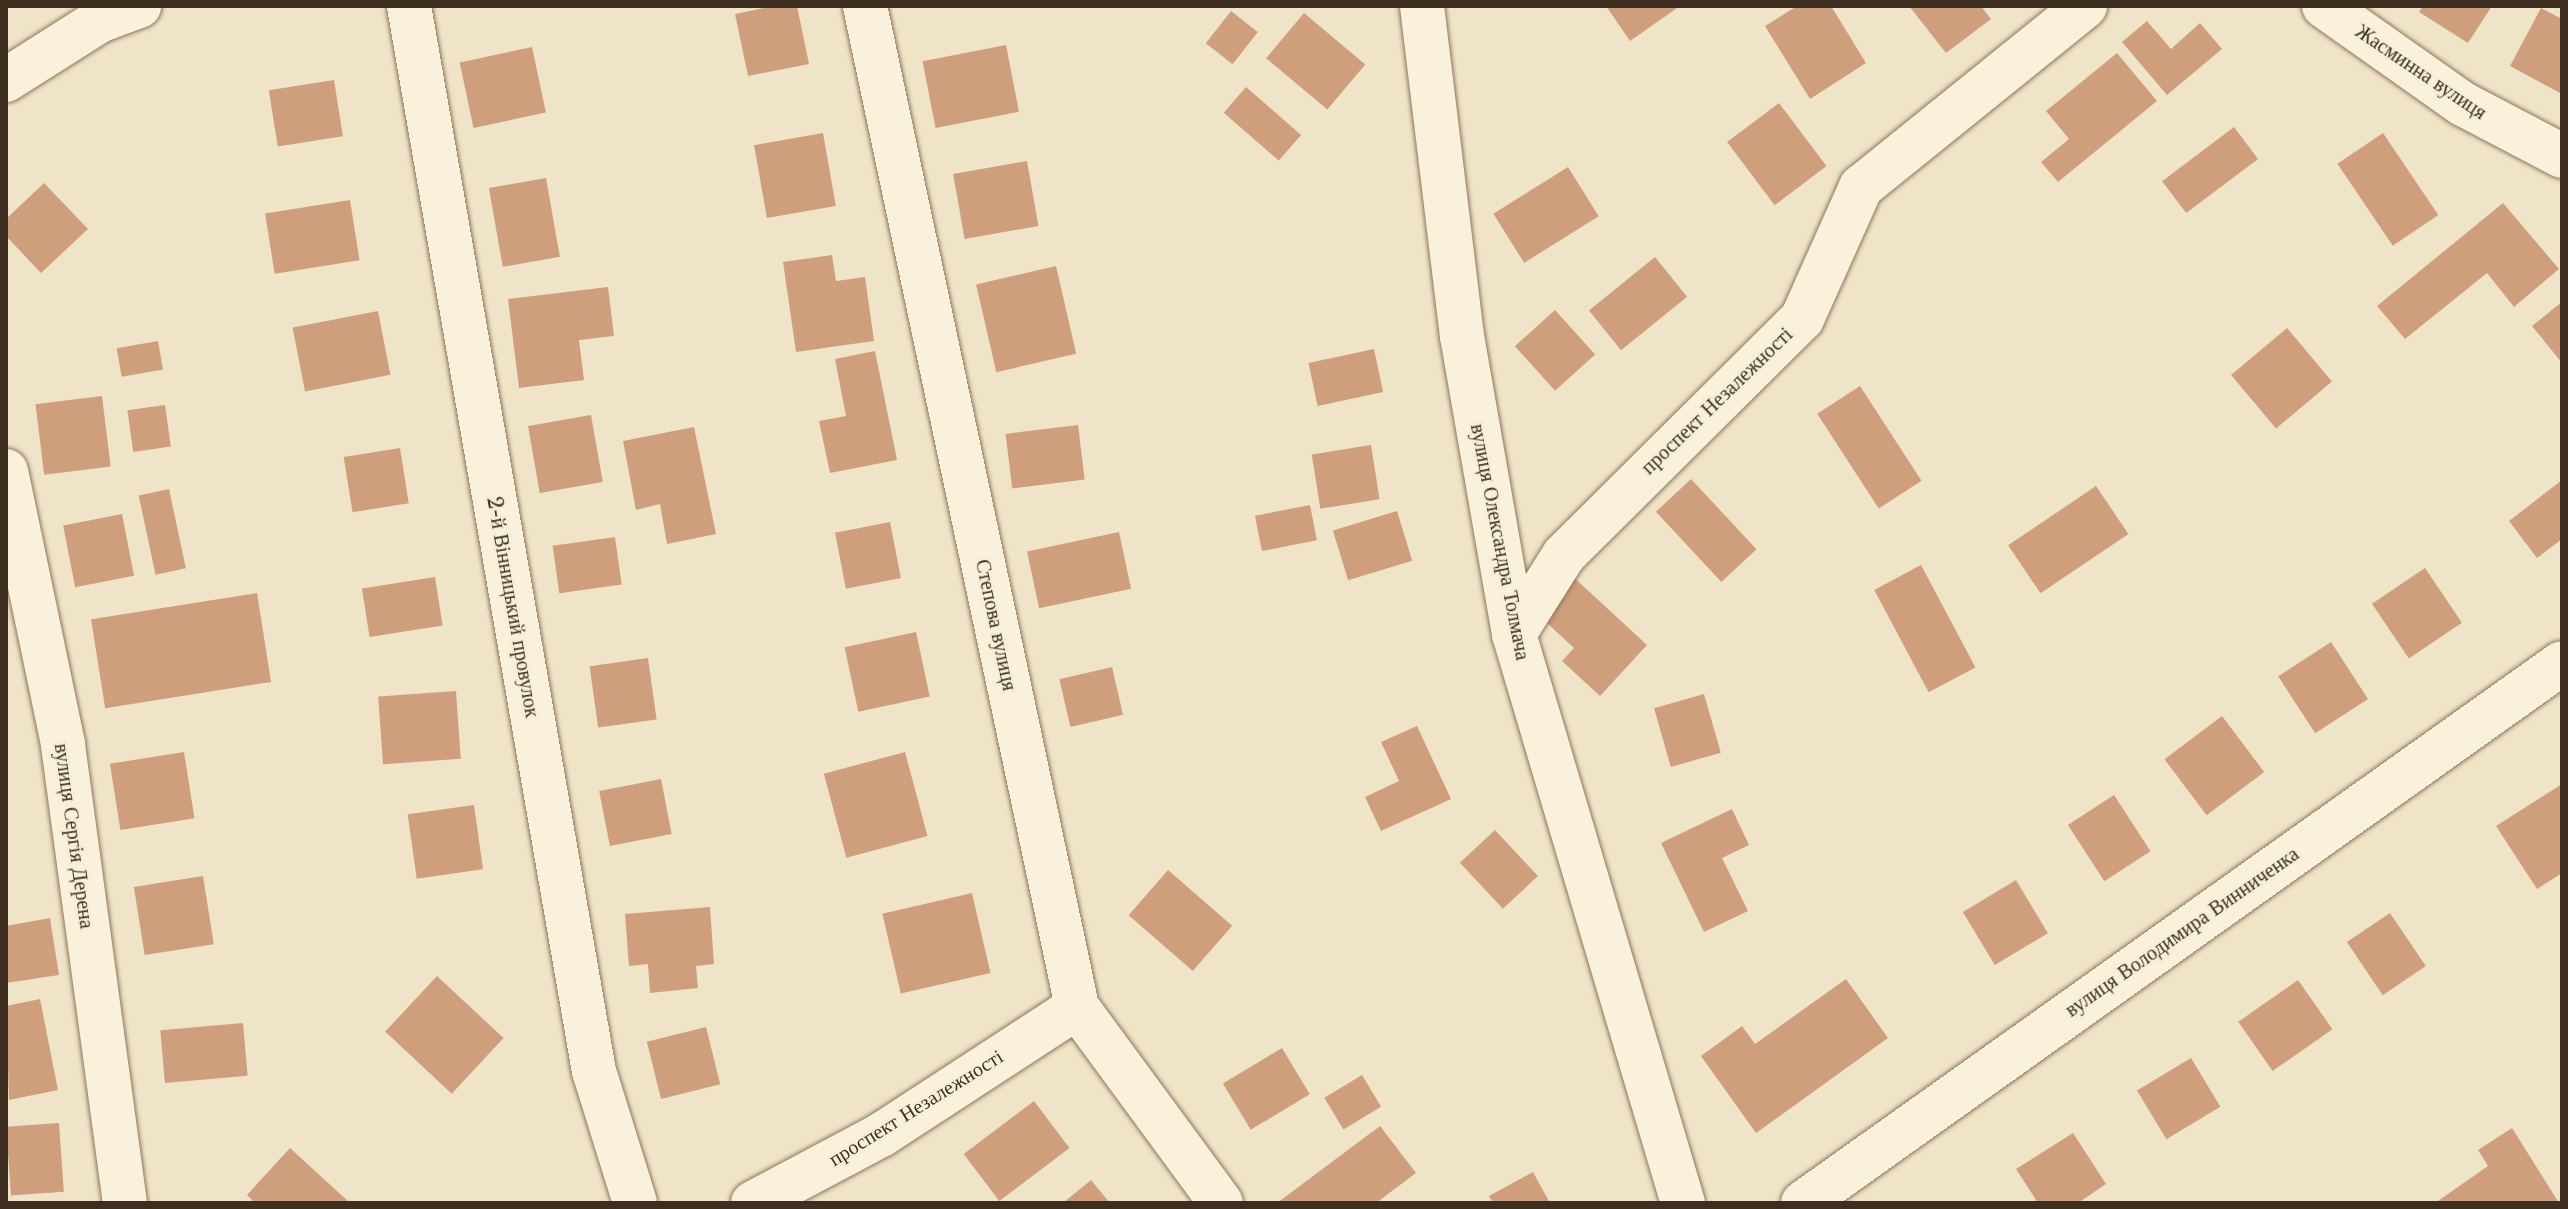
<!DOCTYPE html>
<html>
<head>
<meta charset="utf-8">
<style>
	body { margin:0 }
	#map { position:relative; width:2568px; height:1209px; overflow:hidden; background:#f0e4c8; font-family:"Libre Baskerville",serif }
	div>[style] { position:absolute }
	[style*='--x'] { left:calc(var(--x)*1px); top:calc(var(--y)*1px); width:calc(var(--w)*1px); rotate:calc(var(--a)*1deg) }
	.building>* { inset:0; background:#cf9f7d; transform-origin:0 0 }
	.roads { filter:drop-shadow(0 0 2px #8d765c) drop-shadow(0 0 2px #8d765c) }
	.minor>* { height:44px; margin:-22px; padding:0 22px; transform-origin:22px; border-radius:22px; background:#faf1dc }
	.secondary>* { height:44px; margin:-22px; padding:0 22px; transform-origin:22px; border-radius:22px; background:#faf1dc }
	span { translate:-50% -50%; white-space:nowrap; text-align:center; line-height:1.15; -webkit-text-stroke:6px #f7eed8; paint-order:stroke }
	.street-label { font-size:20px; color:#3d2e20 }
	.frame { position:absolute; inset:0; border:8px solid #3d2e20; pointer-events:none }
</style>
</head>
<body>
<div id="map">
	<div class="building">
		<div style="clip-path:polygon(774px 6px,797px 6px,809px 64px,748px 76px,735px 14px)"></div>
		<div style="clip-path:polygon(1606px 6px,1680px 6px,1630px 41px)"></div>
		<div style="clip-path:polygon(1797px 6px,1831px 6px,1866px 63px,1810px 99px,1765px 26px)"></div>
		<div style="clip-path:polygon(1909px 6px,1981px 6px,1991px 19px,1946px 53px)"></div>
		<div style="clip-path:polygon(2423px 6px,2492px 6px,2468px 43px,2419px 12px)"></div>
		<div style="clip-path:polygon(2541px 8px,2562px 19px,2562px 94px,2510px 66px)"></div>
		<div style="left:1231px;top:11px;width:34px;height:41px;rotate:38deg"></div>
		<div style="left:1304px;top:13px;width:80px;height:59px;rotate:40deg"></div>
		<div style="clip-path:polygon(2147px 21px,2171px 49px,2200px 23px,2222px 49px,2167px 95px,2122px 42px)"></div>
		<div style="left:1006px;top:45px;width:68px;height:85px;rotate:79deg"></div>
		<div style="left:532px;top:47px;width:67px;height:74px;rotate:78deg"></div>
		<div style="clip-path:polygon(2117px 53px,2157px 101px,2058px 182px,2041px 162px,2069px 139px,2046px 111px)"></div>
		<div style="left:334px;top:80px;width:57px;height:66px;rotate:81deg"></div>
		<div style="left:1246px;top:87px;width:73px;height:34px;rotate:41deg"></div>
		<div style="left:1779px;top:103px;width:79px;height:65px;rotate:53deg"></div>
		<div style="left:2234px;top:127px;width:40px;height:90px;rotate:53deg"></div>
		<div style="left:823px;top:133px;width:74px;height:70px;rotate:80deg"></div>
		<div style="left:2383px;top:133px;width:99px;height:55px;rotate:56deg"></div>
		<div style="left:1027px;top:161px;width:66px;height:75px;rotate:80deg"></div>
		<div style="left:1568px;top:167px;width:58px;height:88px;rotate:58deg"></div>
		<div style="left:546px;top:178px;width:80px;height:58px;rotate:80deg"></div>
		<div style="clip-path:polygon(44px 183px,88px 229px,41px 273px,6px 236px,6px 219px)"></div>
		<div style="left:350px;top:200px;width:61px;height:86px;rotate:81deg"></div>
		<div style="clip-path:polygon(2503px 203px,2559px 269px,2514px 307px,2487px 273px,2405px 339px,2377px 306px)"></div>
		<div style="clip-path:polygon(832px 255px,836px 281px,865px 277px,874px 341px,796px 352px,783px 262px)"></div>
		<div style="left:1655px;top:257px;width:51px;height:85px;rotate:51deg"></div>
		<div style="left:1056px;top:266px;width:90px;height:82px;rotate:77deg"></div>
		<div style="clip-path:polygon(608px 287px,614px 336px,579px 340px,584px 380px,519px 388px,508px 299px)"></div>
		<div style="clip-path:polygon(2562px 302px,2562px 363px,2532px 326px)"></div>
		<div style="left:1555px;top:310px;width:60px;height:54px;rotate:48deg"></div>
		<div style="left:378px;top:311px;width:65px;height:87px;rotate:79deg"></div>
		<div style="left:2287px;top:328px;width:70px;height:73px;rotate:50deg"></div>
		<div style="left:158px;top:341px;width:29px;height:42px;rotate:80deg"></div>
		<div style="left:1374px;top:349px;width:44px;height:67px;rotate:78deg"></div>
		<div style="clip-path:polygon(875px 351px,897px 460px,830px 473px,819px 421px,846px 416px,835px 359px)"></div>
		<div style="left:1860px;top:386px;width:113px;height:51px;rotate:57deg"></div>
		<div style="left:102px;top:396px;width:71px;height:67px;rotate:83deg"></div>
		<div style="left:165px;top:405px;width:42px;height:38px;rotate:82deg"></div>
		<div style="left:591px;top:415px;width:68px;height:64px;rotate:80deg"></div>
		<div style="left:1078px;top:425px;width:55px;height:73px;rotate:83deg"></div>
		<div style="clip-path:polygon(694px 427px,716px 534px,667px 544px,660px 504px,636px 510px,623px 441px)"></div>
		<div style="left:1371px;top:445px;width:55px;height:60px;rotate:81deg"></div>
		<div style="left:400px;top:448px;width:56px;height:57px;rotate:81deg"></div>
		<div style="left:1691px;top:479px;width:96px;height:48px;rotate:47deg"></div>
		<div style="clip-path:polygon(2562px 480px,2562px 539px,2537px 558px,2509px 521px)"></div>
		<div style="left:2096px;top:486px;width:58px;height:106px;rotate:56deg"></div>
		<div style="left:169px;top:489px;width:81px;height:31px;rotate:78deg"></div>
		<div style="left:1310px;top:505px;width:36px;height:56px;rotate:79deg"></div>
		<div style="left:1397px;top:511px;width:52px;height:67px;rotate:73deg"></div>
		<div style="left:122px;top:514px;width:63px;height:60px;rotate:79deg"></div>
		<div style="left:890px;top:522px;width:57px;height:56px;rotate:79deg"></div>
		<div style="left:1119px;top:532px;width:58px;height:94px;rotate:78deg"></div>
		<div style="left:615px;top:537px;width:48px;height:63px;rotate:82deg"></div>
		<div style="left:1921px;top:565px;width:116px;height:53px;rotate:62deg"></div>
		<div style="left:2425px;top:568px;width:66px;height:64px;rotate:56deg"></div>
		<div style="clip-path:polygon(1569px 573px,1647px 645px,1600px 696px,1562px 661px,1574px 648px,1534px 611px)"></div>
		<div style="left:435px;top:577px;width:49px;height:74px;rotate:81deg"></div>
		<div style="left:257px;top:593px;width:90px;height:168px;rotate:81deg"></div>
		<div style="left:916px;top:632px;width:66px;height:73px;rotate:78deg"></div>
		<div style="left:2331px;top:642px;width:68px;height:63px;rotate:57deg"></div>
		<div style="left:648px;top:658px;width:62px;height:59px;rotate:82deg"></div>
		<div style="left:1112px;top:667px;width:49px;height:54px;rotate:77deg"></div>
		<div style="left:456px;top:691px;width:68px;height:78px;rotate:86deg"></div>
		<div style="left:1704px;top:694px;width:61px;height:52px;rotate:74deg"></div>
		<div style="left:2222px;top:716px;width:70px;height:72px;rotate:53deg"></div>
		<div style="clip-path:polygon(1417px 726px,1451px 799px,1381px 831px,1365px 797px,1399px 781px,1381px 742px)"></div>
		<div style="left:184px;top:752px;width:67px;height:75px;rotate:81deg"></div>
		<div style="left:905px;top:752px;width:87px;height:84px;rotate:75deg"></div>
		<div style="left:661px;top:779px;width:56px;height:63px;rotate:79deg"></div>
		<div style="clip-path:polygon(2562px 784px,2562px 873px,2537px 889px,2496px 826px)"></div>
		<div style="left:2114px;top:795px;width:67px;height:55px;rotate:57deg"></div>
		<div style="left:474px;top:805px;width:65px;height:67px;rotate:82deg"></div>
		<div style="clip-path:polygon(1732px 809px,1749px 845px,1722px 858px,1748px 911px,1704px 932px,1661px 843px)"></div>
		<div style="left:1495px;top:830px;width:63px;height:48px;rotate:47deg"></div>
		<div style="left:1168px;top:870px;width:85px;height:60px;rotate:41deg"></div>
		<div style="left:203px;top:876px;width:69px;height:70px;rotate:81deg"></div>
		<div style="left:2016px;top:880px;width:62px;height:62px;rotate:59deg"></div>
		<div style="left:972px;top:893px;width:82px;height:92px;rotate:77deg"></div>
		<div style="clip-path:polygon(710px 907px,714px 964px,696px 966px,698px 988px,650px 993px,648px 964px,629px 966px,625px 914px)"></div>
		<div style="left:2390px;top:913px;width:64px;height:52px;rotate:56deg"></div>
		<div style="clip-path:polygon(50px 918px,59px 975px,6px 983px,6px 926px)"></div>
		<div style="left:437px;top:976px;width:91px;height:76px;rotate:43deg"></div>
		<div style="clip-path:polygon(1846px 979px,1888px 1038px,1756px 1133px,1701px 1056px,1742px 1026px,1755px 1044px)"></div>
		<div style="left:2298px;top:980px;width:60px;height:73px;rotate:55deg"></div>
		<div style="clip-path:polygon(40px 999px,58px 1090px,9px 1100px,6px 1006px)"></div>
		<div style="left:243px;top:1023px;width:53px;height:83px;rotate:85deg"></div>
		<div style="left:706px;top:1027px;width:59px;height:61px;rotate:76deg"></div>
		<div style="left:1282px;top:1048px;width:54px;height:69px;rotate:59deg"></div>
		<div style="left:2191px;top:1058px;width:57px;height:63px;rotate:59deg"></div>
		<div style="left:1362px;top:1075px;width:37px;height:44px;rotate:59deg"></div>
		<div style="left:1034px;top:1101px;width:59px;height:88px;rotate:53deg"></div>
		<div style="left:59px;top:1123px;width:69px;height:53px;rotate:86deg"></div>
		<div style="clip-path:polygon(1380px 1126px,1416px 1173px,1376px 1203px,1277px 1203px)"></div>
		<div style="clip-path:polygon(2512px 1128px,2559px 1203px,2435px 1203px,2488px 1166px,2478px 1150px)"></div>
		<div style="clip-path:polygon(2073px 1133px,2106px 1184px,2078px 1203px,2038px 1203px,2016px 1169px)"></div>
		<div style="clip-path:polygon(290px 1148px,350px 1203px,255px 1203px,247px 1195px)"></div>
		<div style="clip-path:polygon(1533px 1172px,1550px 1203px,1493px 1203px,1489px 1196px)"></div>
		<div style="clip-path:polygon(1091px 1180px,1110px 1203px,1063px 1203px)"></div>
	</div>
	<div class="roads">
		<div class="minor">
			<div style="--x:409;--y:6;--w:1081;--a:80.15"></div>
			<div style="--x:594;--y:1071;--w:138;--a:72.7"></div>
			<div style="--x:865;--y:6;--w:1023;--a:78.04"></div>
			<div style="--x:1077;--y:1007;--w:243;--a:53.7"></div>
			<div style="--x:1422;--y:6;--w:332;--a:83.1"></div>
			<div style="--x:1462;--y:336;--w:303;--a:80.1"></div>
			<div style="--x:1514;--y:634;--w:594;--a:73.46"></div>
			<div style="--x:2324;--y:6;--w:170;--a:35.2"></div>
			<div style="--x:2463;--y:104;--w:112;--a:27.7"></div>
			<div style="--x:6;--y:80;--w:110;--a:-32.4"></div>
			<div style="--x:99;--y:21;--w:43;--a:-20.6"></div>
			<div style="--x:6;--y:471;--w:280;--a:78.2"></div>
			<div style="--x:63;--y:745;--w:462;--a:82.3"></div>
			<div style="--x:1514;--y:634;--w:93;--a:-57.7"></div>
			<div style="--x:1564;--y:555;--w:335;--a:-44.8"></div>
			<div style="--x:1802;--y:319;--w:145;--a:-65.9"></div>
			<div style="--x:1861;--y:187;--w:288;--a:-38.9"></div>
			<div style="--x:753;--y:1203;--w:145;--a:-28"></div>
			<div style="--x:881;--y:1135;--w:234;--a:-33.1"></div>
		</div>
		<div class="secondary">
			<div style="--x:1803;--y:1203;--w:931;--a:-35.43"></div>
		</div>
	</div>
	<div class="street-label">
		<span style="left:2421px;top:72px;rotate:34deg">Жасминна вулиця</span>
		<span style="left:1717px;top:401px;rotate:-44deg">проспект Незалежності</span>
		<span style="left:1500px;top:542px;rotate:79deg">вулиця Олександра Толмача</span>
		<span style="left:513px;top:607px;rotate:80deg">2-й Вінницький провулок</span>
		<span style="left:996px;top:625px;rotate:78deg">Степова вулиця</span>
		<span style="left:74px;top:836px;rotate:82deg">вулиця Сергія Дерена</span>
		<span style="left:2182px;top:932px;rotate:-35deg">вулиця Володимира Винниченка</span>
		<span style="left:916px;top:1108px;rotate:-32deg">проспект Незалежності</span>
	</div>
	<div class="frame"></div>
</div>
</body>
</html>
